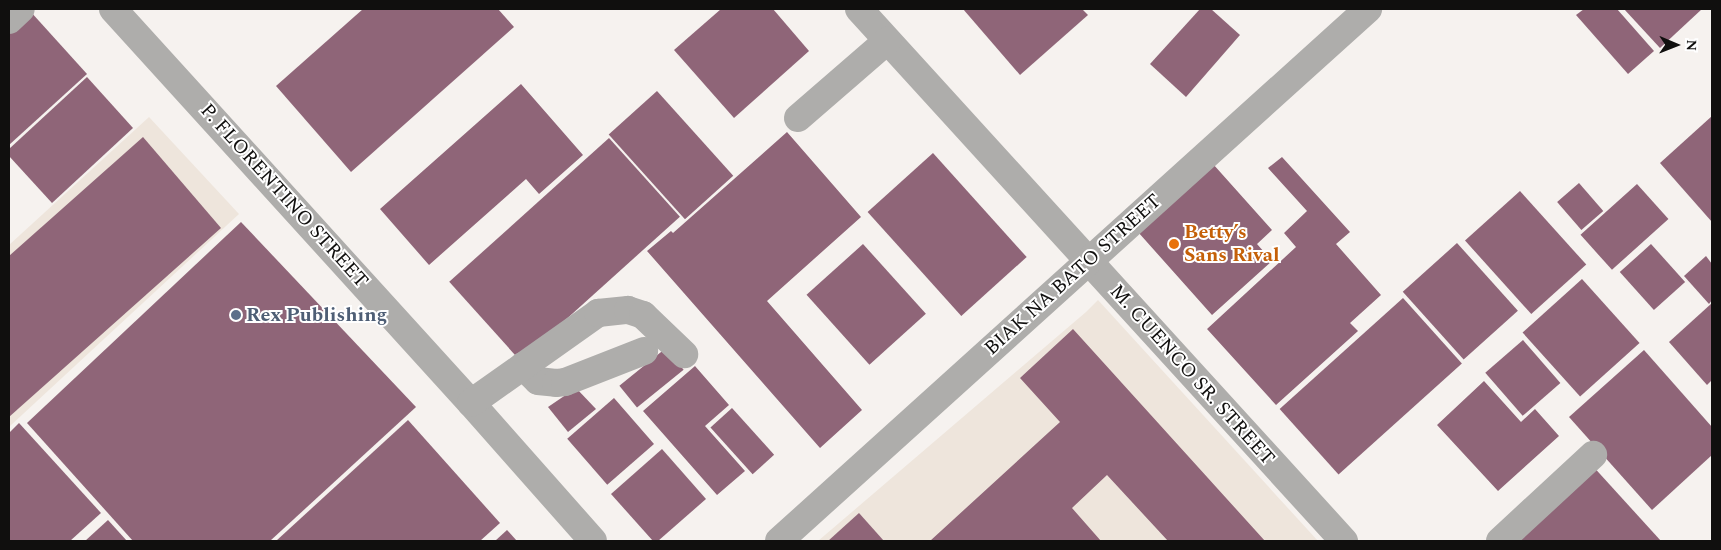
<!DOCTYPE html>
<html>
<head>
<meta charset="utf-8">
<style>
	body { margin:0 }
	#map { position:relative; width:1721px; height:550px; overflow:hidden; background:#f6f2ef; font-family:Spectral,serif }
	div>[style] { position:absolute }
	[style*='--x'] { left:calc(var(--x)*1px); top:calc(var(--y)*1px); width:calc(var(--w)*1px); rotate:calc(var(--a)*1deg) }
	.built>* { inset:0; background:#eee5dc }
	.building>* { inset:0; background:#8f6578; transform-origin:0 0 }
	.minor>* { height:28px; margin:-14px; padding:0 14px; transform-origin:14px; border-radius:14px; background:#aeadab }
	.dots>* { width:14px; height:14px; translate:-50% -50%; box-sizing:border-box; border:2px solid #fff; border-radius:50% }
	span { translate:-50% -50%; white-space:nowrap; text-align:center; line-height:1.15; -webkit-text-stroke:4px #fff; paint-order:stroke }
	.street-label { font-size:20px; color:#100f0e }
	.food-label { font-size:20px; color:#c56008; font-weight:700 }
	.left { translate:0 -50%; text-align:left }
	.service-label { font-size:20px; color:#4e5e75; font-weight:700 }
	.frame { position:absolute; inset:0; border:10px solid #100f0e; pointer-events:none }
	.north { position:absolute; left:1651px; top:20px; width:50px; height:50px; -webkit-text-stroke:4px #fff; paint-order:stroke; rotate:91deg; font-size:14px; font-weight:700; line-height:20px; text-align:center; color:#100f0e }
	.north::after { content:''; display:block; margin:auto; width:18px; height:22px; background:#100f0e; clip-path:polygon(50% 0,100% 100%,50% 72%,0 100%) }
</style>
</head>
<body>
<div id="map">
	<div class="built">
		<div style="clip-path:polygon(149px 117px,239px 214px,9px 427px,9px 245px)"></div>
		<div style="clip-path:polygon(1098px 300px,1318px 541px,818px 541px,1086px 312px)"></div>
	</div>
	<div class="building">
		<div style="clip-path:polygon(363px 9px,498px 9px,514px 27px,351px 172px,276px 86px)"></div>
		<div style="clip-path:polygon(721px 9px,773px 9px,809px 51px,734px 118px,674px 50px)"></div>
		<div style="clip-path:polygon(963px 9px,1082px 9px,1088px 15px,1020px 75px)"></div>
		<div style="clip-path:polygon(1200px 9px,1211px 9px,1240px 35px,1186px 97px,1150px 64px)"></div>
		<div style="clip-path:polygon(1584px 9px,1617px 9px,1654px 51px,1628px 74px,1576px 15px)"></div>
		<div style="clip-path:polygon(1624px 9px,1702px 9px,1660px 48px)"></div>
		<div style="clip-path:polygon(30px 11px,87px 74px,9px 145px,9px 31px)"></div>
		<div style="clip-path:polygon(87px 77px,133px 128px,52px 203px,9px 156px,9px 149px)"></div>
		<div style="clip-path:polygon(521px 84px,583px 155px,539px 194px,526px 179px,429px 265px,380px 209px)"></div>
		<div style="left:657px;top:91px;width:114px;height:65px;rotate:48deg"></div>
		<div style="clip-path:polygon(1712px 116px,1712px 222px,1660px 163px)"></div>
		<div style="clip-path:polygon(787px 132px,861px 217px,767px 301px,862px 410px,820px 448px,647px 251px,671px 231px,673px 233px)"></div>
		<div style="clip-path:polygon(143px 137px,221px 228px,9px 417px,9px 256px)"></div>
		<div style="left:609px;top:138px;width:106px;height:215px;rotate:48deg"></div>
		<div style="left:933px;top:153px;width:140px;height:88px;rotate:48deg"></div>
		<div style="clip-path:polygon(1282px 157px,1350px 232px,1336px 244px,1381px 295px,1350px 323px,1358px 331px,1276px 405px,1207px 329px,1296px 247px,1284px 233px,1307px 211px,1268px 168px)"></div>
		<div style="clip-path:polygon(1213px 164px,1272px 230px,1257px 244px,1272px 261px,1212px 315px,1138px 232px)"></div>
		<div style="left:1579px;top:183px;width:37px;height:29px;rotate:49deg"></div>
		<div style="left:1637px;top:184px;width:47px;height:76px;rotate:48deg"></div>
		<div style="left:1520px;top:191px;width:99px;height:74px;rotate:48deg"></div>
		<div style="clip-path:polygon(241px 222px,416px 407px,270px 541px,133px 541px,27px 423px)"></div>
		<div style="left:1457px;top:243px;width:91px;height:73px;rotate:48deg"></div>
		<div style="left:863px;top:244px;width:94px;height:76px;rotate:48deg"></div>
		<div style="left:1651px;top:244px;width:51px;height:42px;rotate:48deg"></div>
		<div style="clip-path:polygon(1706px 256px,1712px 264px,1712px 300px,1709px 304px,1684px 276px)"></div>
		<div style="left:1582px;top:279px;width:86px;height:80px;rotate:48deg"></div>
		<div style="left:1403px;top:298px;width:88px;height:166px;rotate:48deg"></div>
		<div style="clip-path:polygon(1712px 303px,1712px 380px,1707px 385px,1669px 342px)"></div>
		<div style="clip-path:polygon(1073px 329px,1265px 541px,1168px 541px,1107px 475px,1072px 508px,1101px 541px,930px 541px,1060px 422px,1020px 378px)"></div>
		<div style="left:1523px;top:340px;width:57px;height:50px;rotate:49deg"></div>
		<div style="left:666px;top:348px;width:28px;height:60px;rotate:51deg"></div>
		<div style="clip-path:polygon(1644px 350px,1712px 427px,1712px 455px,1652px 510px,1569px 417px)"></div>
		<div style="clip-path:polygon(695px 366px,729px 405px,705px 426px,745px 471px,717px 495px,643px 411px)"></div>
		<div style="clip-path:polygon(1484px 381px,1521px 422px,1535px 409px,1559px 436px,1498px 491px,1437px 425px)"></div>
		<div style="clip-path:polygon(576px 388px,596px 409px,568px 432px,548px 407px)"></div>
		<div style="left:614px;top:398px;width:61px;height:62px;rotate:49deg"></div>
		<div style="left:732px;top:408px;width:63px;height:29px;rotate:48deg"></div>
		<div style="clip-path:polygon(408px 420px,500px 523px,480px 541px,276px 541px)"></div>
		<div style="clip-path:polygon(19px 423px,101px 513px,70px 541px,9px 541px,9px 433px)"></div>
		<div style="clip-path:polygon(662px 449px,706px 499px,658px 541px,653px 541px,611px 494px)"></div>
		<div style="clip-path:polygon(1590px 463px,1661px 541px,1509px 541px)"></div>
		<div style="clip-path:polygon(859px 513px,884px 541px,828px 541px)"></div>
		<div style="clip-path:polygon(108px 520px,127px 541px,85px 541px)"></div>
		<div style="clip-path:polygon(507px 530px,517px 541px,495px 541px)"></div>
	</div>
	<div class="minor">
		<div style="--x:113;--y:9;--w:532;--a:47.74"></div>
		<div style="--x:471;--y:403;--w:184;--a:48.5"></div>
		<div style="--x:859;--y:9;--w:720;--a:47.65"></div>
		<div style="--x:9;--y:20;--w:16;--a:-43"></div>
		<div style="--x:798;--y:118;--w:118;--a:-40.9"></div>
		<div style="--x:523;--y:366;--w:21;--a:45"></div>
		<div style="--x:538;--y:381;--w:18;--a:6"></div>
		<div style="--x:556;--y:383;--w:9;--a:-6"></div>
		<div style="--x:565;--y:382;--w:85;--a:-21.4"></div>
		<div style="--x:471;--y:403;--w:156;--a:-35.3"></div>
		<div style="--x:598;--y:313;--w:30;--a:-6"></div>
		<div style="--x:628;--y:310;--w:16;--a:18"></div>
		<div style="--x:643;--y:315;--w:57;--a:43.6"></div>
		<div style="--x:779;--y:541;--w:794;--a:-42.09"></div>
		<div style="--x:1500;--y:541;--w:127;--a:-42.8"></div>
	</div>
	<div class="dots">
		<div style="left:1174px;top:244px;background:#e8710a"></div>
		<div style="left:236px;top:315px;background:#5c6f8a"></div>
	</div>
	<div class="street-label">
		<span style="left:284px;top:196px;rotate:48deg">P. FLORENTINO STREET</span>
		<span style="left:1073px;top:275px;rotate:-42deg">BIAK NA BATO STREET</span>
		<span style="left:1192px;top:375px;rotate:48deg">M. CUENCO SR. STREET</span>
	</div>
	<div class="food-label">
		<span class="left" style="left:1184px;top:244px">Betty’s<br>Sans Rival</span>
	</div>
	<div class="service-label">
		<span class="left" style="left:246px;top:315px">Rex Publishing</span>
	</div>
	<div class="frame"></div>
	<div class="north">N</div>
</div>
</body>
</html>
